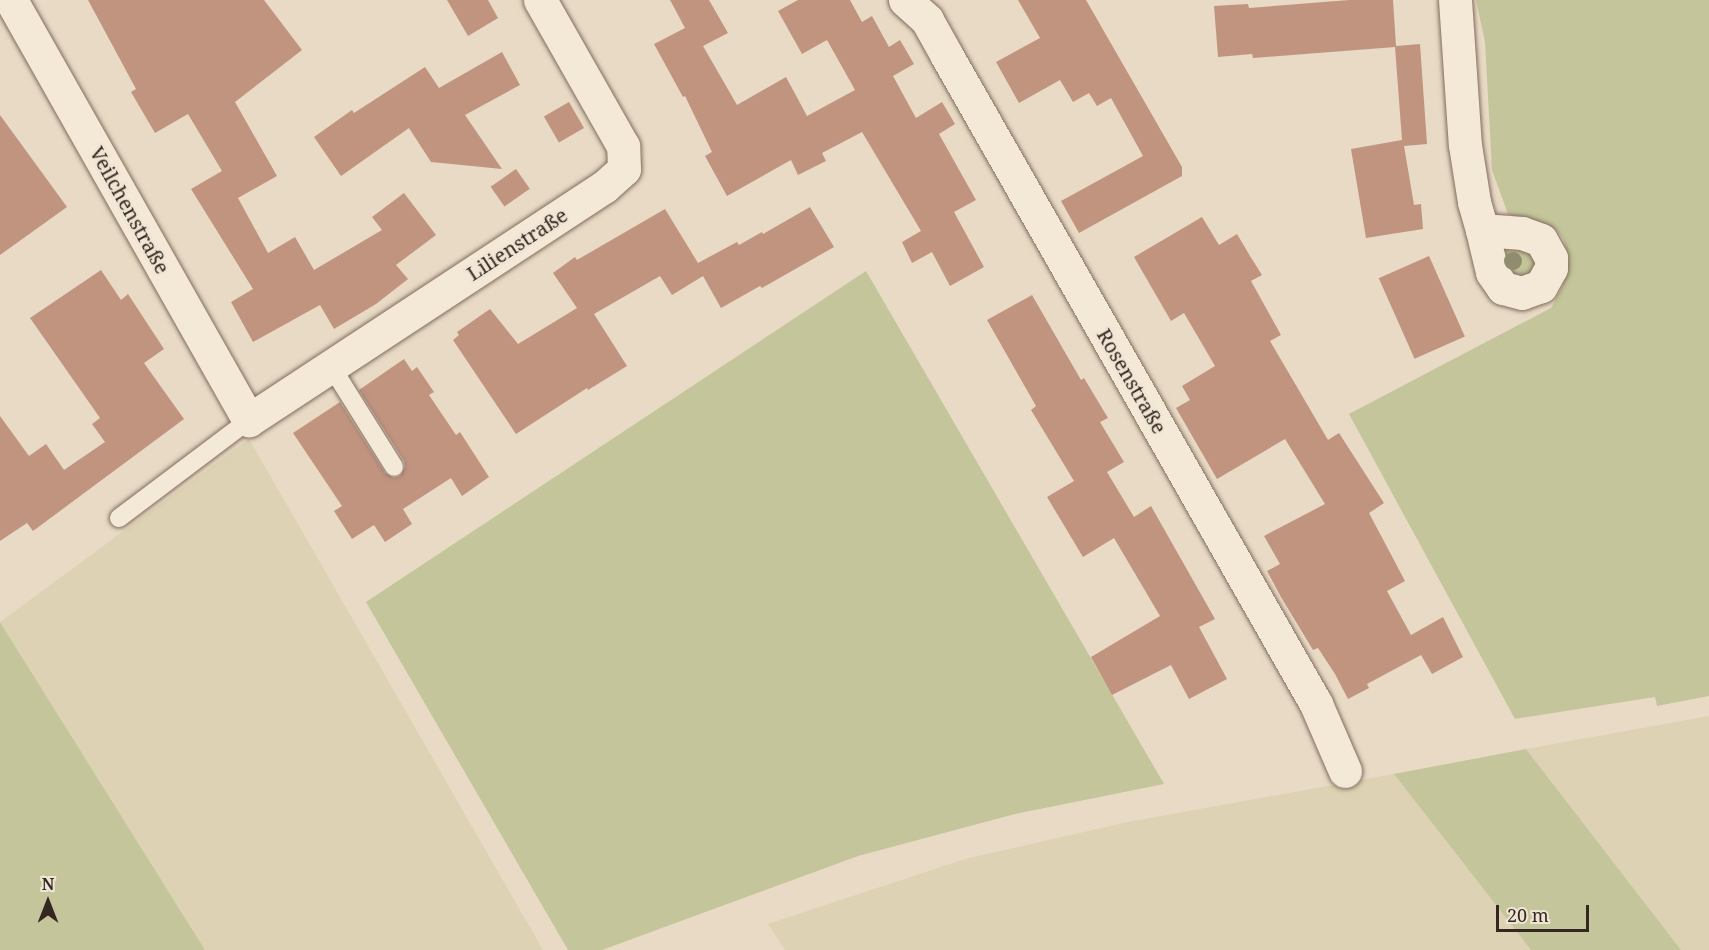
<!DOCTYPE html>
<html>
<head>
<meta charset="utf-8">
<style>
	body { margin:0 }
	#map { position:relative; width:1709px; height:950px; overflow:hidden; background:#e8dac5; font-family:"Noto Serif",serif }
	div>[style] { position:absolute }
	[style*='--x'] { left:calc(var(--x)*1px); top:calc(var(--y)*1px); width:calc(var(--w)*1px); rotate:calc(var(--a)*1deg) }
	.farmland>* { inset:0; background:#ddd2b3 }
	.green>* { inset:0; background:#c4c59a }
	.building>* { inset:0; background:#c19480; transform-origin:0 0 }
	.roads { filter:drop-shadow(0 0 2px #816d5d) drop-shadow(0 0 2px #816d5d) }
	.lane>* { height:18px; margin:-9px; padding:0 9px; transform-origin:9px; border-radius:9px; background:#f4e8d7 }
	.street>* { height:33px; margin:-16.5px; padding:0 16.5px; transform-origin:16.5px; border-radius:16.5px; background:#f4e8d7 }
	.trees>* { width:18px; height:18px; margin:-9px; border-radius:50%; background:#8f8c6f }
	span { translate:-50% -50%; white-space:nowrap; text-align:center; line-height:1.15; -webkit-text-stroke:5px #f0e5d4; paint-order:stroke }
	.street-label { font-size:20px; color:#33271f }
	.north { position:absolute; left:18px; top:872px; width:60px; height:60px; -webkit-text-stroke:4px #f0e5d4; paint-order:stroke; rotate:0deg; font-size:16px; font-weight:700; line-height:24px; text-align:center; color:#33271f }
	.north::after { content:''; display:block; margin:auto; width:21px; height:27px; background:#33271f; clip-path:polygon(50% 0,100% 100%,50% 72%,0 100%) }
	.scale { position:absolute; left:1496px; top:905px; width:93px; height:27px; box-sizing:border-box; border:3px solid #33271f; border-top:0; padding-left:8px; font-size:18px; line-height:21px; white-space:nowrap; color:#33271f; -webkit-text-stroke:4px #f0e5d4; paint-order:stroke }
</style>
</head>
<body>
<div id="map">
	<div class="farmland">
		<div style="clip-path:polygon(249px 439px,543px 950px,205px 950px,0 622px)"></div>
		<div style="clip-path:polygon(1709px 716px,1709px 950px,1681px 950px,1526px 749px)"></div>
		<div style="clip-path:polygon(1394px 774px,1531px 950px,785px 950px,768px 924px,965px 859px,1128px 822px)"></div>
	</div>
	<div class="green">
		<div style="clip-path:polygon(1476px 0,1709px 0,1709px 696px,1657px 706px,1655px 697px,1515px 719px,1349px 414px,1551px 308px,1563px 286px,1567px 252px,1563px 238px,1555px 229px,1508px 214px,1492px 170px,1485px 42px)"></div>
		<div style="clip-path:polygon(1529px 245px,1538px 272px,1510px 278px,1503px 256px,1511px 247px)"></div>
		<div style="clip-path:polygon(866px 271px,1164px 784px,1015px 814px,858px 856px,602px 950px,568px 950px,366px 602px)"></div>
		<div style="clip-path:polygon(0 622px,205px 950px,0 950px)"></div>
		<div style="clip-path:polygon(1526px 749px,1681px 950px,1531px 950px,1394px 774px)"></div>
	</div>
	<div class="building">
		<div style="clip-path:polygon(88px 0,264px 0,302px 50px,235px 102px,277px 176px,238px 198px,268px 253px,295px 237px,314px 270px,382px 230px,372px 217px,404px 193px,436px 235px,396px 265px,408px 279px,376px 304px,334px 329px,320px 305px,253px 342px,231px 302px,253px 289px,191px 189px,222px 171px,188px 114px,155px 133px,131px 92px,136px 89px)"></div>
		<div style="clip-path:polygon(447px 0,488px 0,498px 18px,468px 36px)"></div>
		<div style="clip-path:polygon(670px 0,709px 0,728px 33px,703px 46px,737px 105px,786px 77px,807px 116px,855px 90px,827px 40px,802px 54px,778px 11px,798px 0,850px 0,862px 22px,872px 16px,889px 47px,900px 40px,914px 64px,893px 76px,916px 118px,942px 102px,955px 124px,939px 134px,976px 200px,954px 212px,984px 267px,950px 286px,932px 252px,912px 263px,902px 242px,921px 231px,862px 132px,822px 153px,826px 161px,798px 175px,791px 160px,727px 196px,705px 156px,712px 152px,685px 96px,683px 97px,654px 44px,685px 28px)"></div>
		<div style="clip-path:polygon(1018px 0,1086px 0,1182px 167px,1182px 176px,1079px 233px,1061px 201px,1143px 156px,1111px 98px,1097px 106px,1089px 93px,1073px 102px,1060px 80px,1019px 103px,996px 62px,1040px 38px)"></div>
		<div style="clip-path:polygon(1349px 0,1393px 0,1396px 46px,1420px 44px,1427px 144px,1404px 146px,1414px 205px,1421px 204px,1423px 229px,1366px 238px,1351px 149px,1402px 140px,1395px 47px,1253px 58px,1252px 54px,1218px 57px,1214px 6px,1248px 4px,1249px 8px)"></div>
		<div style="clip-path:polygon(502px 52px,520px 85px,465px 115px,502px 169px,431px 162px,409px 128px,341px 176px,314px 137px,352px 110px,354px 113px,425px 67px,439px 88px)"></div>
		<div style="left:569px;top:102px;width:30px;height:29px;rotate:60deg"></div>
		<div style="clip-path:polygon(0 115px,67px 207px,0 255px)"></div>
		<div style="left:516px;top:169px;width:24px;height:31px;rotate:55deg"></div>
		<div style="clip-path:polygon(810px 207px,834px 247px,762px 288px,760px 286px,721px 308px,703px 276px,672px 295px,660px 276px,594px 314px,627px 366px,588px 390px,587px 388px,516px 434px,453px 340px,459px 335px,457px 332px,490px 309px,518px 344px,577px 308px,553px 273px,575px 257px,577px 260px,665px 209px,698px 263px,737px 242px,739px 245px,762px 232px,763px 234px)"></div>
		<div style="clip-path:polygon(1202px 217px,1219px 245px,1237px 234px,1250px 256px,1262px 275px,1251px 281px,1281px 335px,1270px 341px,1328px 440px,1339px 433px,1384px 503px,1369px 513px,1405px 581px,1387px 591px,1411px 635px,1443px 617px,1463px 657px,1432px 674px,1421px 655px,1367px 684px,1369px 688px,1348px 699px,1335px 674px,1318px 648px,1313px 650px,1281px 597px,1267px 571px,1280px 564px,1264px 536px,1325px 504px,1285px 439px,1217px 479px,1176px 408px,1190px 400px,1182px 386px,1215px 366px,1184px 313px,1171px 321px,1134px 257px)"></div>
		<div style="left:1429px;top:256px;width:88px;height:55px;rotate:66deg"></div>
		<div style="clip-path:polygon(101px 270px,121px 300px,128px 294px,164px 349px,144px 363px,184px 419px,33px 531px,27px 523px,0 541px,0 416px,29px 456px,46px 444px,64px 470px,105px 442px,92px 424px,100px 418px,30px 318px)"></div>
		<div style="clip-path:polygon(1032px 295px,1081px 380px,1084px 378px,1108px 418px,1100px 422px,1124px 462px,1107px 472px,1134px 517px,1151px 506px,1215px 619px,1199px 627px,1227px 679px,1189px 699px,1171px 665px,1112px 695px,1091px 657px,1160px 616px,1114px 538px,1083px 557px,1047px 497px,1074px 481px,1031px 410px,1036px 406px,987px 320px)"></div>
		<div style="clip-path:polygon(404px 359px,412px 371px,417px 367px,434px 392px,429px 395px,456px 435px,460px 432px,489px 477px,462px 496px,451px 478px,403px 509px,412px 524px,385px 542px,374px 525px,352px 539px,334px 511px,342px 506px,293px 433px,340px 402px,385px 473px,394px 478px,400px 476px,405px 467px,404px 461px,359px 390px)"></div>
	</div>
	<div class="roads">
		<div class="lane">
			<div style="--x:331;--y:366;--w:119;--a:58"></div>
			<div style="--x:119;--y:518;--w:163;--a:-37"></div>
		</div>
		<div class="street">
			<div style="--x:11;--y:0;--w:483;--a:60.5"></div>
			<div style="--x:249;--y:420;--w:425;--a:-33.3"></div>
			<div style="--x:604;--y:187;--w:27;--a:-42"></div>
			<div style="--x:624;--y:169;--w:23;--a:-92"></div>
			<div style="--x:623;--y:146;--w:168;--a:-119.6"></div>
			<div style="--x:905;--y:0;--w:30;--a:42"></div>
			<div style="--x:927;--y:20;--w:41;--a:60.9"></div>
			<div style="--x:947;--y:56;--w:746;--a:60.34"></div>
			<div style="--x:1316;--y:704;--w:73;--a:66.6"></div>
			<div style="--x:1455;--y:0;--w:145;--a:86.1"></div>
			<div style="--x:1465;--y:145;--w:58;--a:81"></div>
			<div style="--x:1474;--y:202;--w:29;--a:74"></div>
			<div style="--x:1482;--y:230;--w:40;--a:4.3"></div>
			<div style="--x:1522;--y:233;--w:20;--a:20"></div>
			<div style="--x:1541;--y:240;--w:21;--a:61"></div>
			<div style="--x:1551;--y:258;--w:10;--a:90"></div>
			<div style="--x:1551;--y:268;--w:21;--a:119"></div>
			<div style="--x:1541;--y:286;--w:20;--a:160"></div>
			<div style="--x:1522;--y:293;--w:20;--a:-165"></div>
			<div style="--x:1503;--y:288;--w:19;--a:-125"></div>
			<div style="--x:1492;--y:272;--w:43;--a:-103.4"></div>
		</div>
	</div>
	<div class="trees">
		<div style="left:1513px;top:261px"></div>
	</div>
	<div class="street-label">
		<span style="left:130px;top:210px;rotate:61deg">Veilchenstraße</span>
		<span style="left:517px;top:244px;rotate:-33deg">Lilienstraße</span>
		<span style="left:1132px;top:381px;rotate:60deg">Rosenstraße</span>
	</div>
	<div class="north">N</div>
	<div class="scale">20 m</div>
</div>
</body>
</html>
